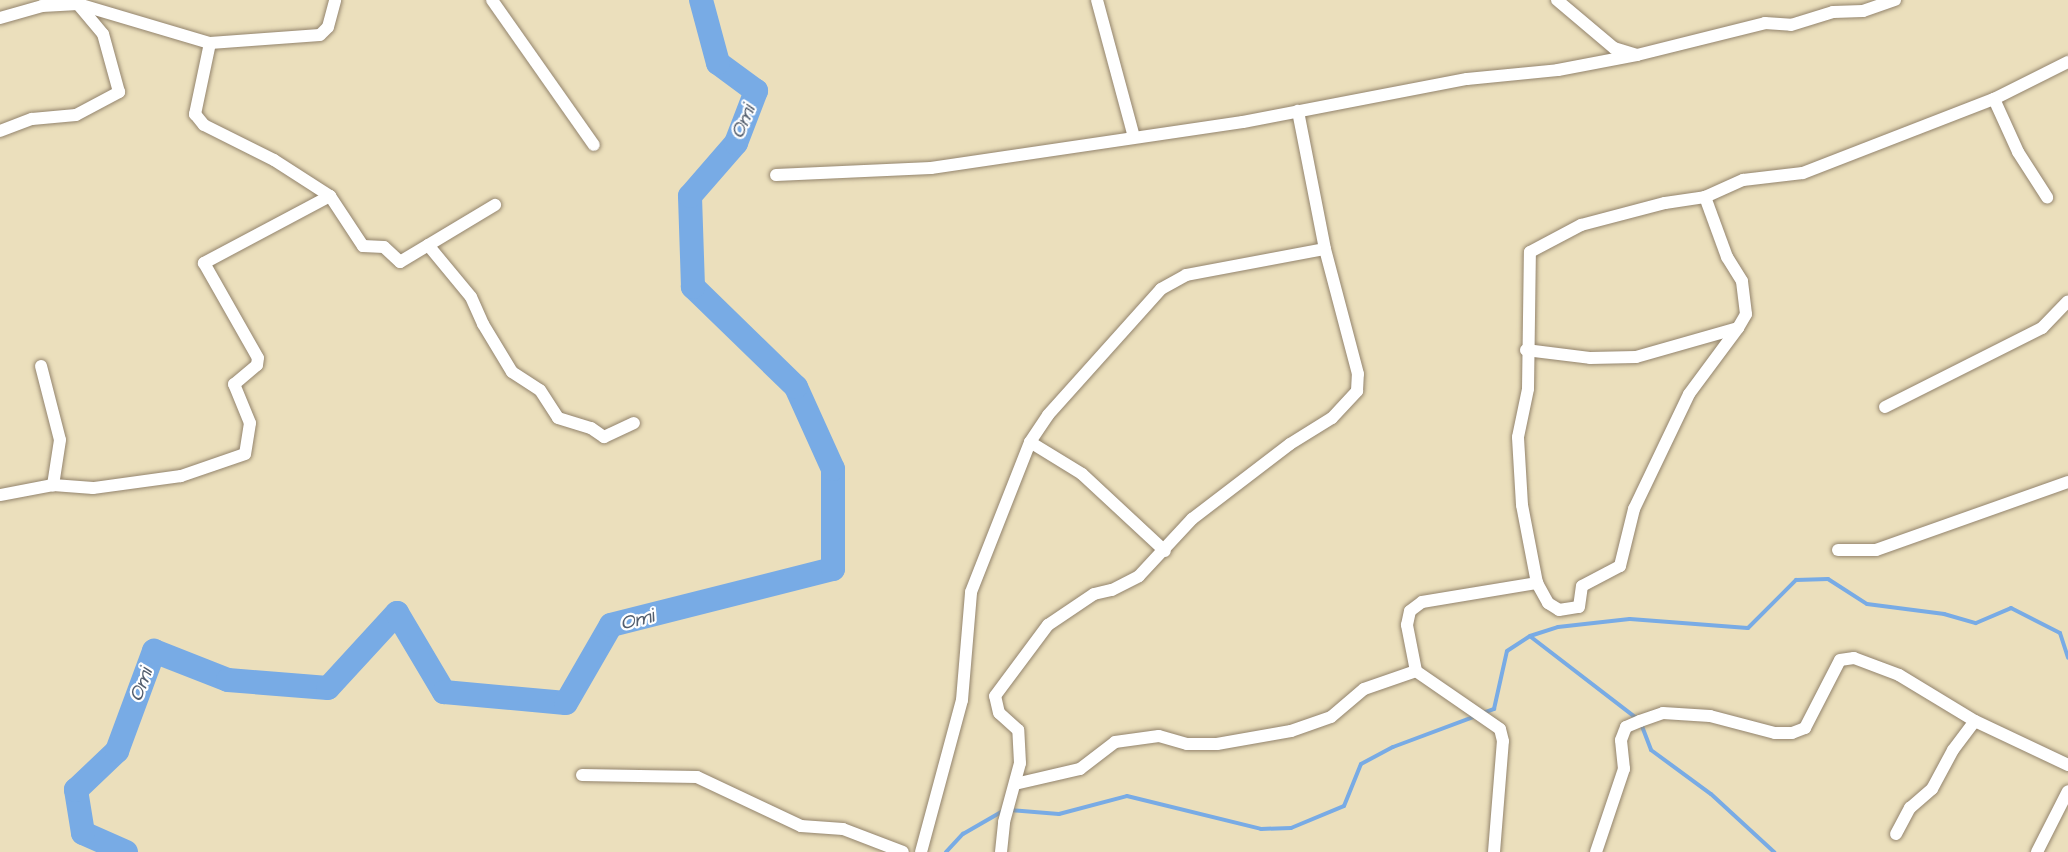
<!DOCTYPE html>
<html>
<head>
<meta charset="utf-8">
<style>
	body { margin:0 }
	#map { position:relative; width:2068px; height:852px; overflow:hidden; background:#ebdfbc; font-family:"Architects Daughter",sans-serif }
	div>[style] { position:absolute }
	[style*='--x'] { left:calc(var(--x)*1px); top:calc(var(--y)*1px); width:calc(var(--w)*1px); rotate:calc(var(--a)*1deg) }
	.stream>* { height:4px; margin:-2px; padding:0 2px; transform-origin:2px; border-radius:2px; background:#78abe5 }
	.river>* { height:24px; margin:-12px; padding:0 12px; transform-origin:12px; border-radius:12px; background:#78abe5 }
	.roads { filter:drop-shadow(0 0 2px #93846d) drop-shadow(0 0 2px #93846d) }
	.minor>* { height:12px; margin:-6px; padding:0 6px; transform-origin:6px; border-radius:6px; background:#fff }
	span { translate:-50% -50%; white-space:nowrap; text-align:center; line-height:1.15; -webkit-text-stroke:4.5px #fff; paint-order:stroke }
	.water-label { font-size:21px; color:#535e6e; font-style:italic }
</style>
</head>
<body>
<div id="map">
	<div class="stream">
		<div style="--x:1531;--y:637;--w:138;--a:37.6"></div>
		<div style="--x:1640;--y:721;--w:31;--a:69"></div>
		<div style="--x:1651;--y:750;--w:74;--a:36.3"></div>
		<div style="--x:1711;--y:794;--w:86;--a:42.6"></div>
		<div style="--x:1483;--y:713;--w:12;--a:-20"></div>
		<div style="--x:1494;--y:709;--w:59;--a:-77.4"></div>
		<div style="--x:1507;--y:651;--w:27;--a:-33"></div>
		<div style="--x:1530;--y:636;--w:29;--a:-18"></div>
		<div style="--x:1558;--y:627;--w:72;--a:-6.3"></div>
		<div style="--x:1630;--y:619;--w:118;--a:4.4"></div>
		<div style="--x:1748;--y:628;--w:68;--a:-45"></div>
		<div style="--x:1796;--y:580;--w:32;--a:-2"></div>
		<div style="--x:1828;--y:579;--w:46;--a:32.7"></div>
		<div style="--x:1867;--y:604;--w:78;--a:7.4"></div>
		<div style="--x:1944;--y:614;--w:33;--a:16"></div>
		<div style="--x:1976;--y:623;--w:38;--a:-23"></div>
		<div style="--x:2011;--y:608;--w:55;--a:27"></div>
		<div style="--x:2060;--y:633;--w:26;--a:72"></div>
		<div style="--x:1010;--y:810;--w:49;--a:4.7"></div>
		<div style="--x:1059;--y:814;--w:70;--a:-14.8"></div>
		<div style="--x:1127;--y:796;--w:138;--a:13.8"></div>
		<div style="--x:1261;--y:829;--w:30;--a:-2"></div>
		<div style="--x:1291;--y:828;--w:57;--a:-22.5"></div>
		<div style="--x:1344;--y:806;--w:45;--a:-68"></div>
		<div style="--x:1361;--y:764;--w:36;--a:-28"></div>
		<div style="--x:1393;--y:747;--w:89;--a:-20.5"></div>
		<div style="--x:946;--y:852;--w:25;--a:-47"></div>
		<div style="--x:963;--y:834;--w:46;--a:-29.9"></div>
	</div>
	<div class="river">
		<div style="--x:126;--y:852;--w:47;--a:-156.2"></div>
		<div style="--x:83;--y:833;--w:44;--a:-99.2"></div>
		<div style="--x:76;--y:790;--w:57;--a:-43.6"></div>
		<div style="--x:117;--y:751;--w:107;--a:-69.7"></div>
		<div style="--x:154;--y:651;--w:79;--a:21.4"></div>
		<div style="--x:228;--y:680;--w:100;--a:4.6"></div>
		<div style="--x:328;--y:688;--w:102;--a:-47.4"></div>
		<div style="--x:397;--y:613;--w:92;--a:59.3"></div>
		<div style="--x:444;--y:692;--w:122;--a:5.2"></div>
		<div style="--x:566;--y:703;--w:90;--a:-60"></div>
		<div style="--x:611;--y:625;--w:229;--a:-14.2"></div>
		<div style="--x:833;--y:569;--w:100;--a:-90"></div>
		<div style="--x:833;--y:469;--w:90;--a:-114.3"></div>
		<div style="--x:796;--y:387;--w:144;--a:-135.8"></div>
		<div style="--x:693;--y:287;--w:91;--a:-91.9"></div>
		<div style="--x:690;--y:196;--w:70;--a:-49"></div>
		<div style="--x:736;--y:143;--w:56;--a:-69"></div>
		<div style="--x:756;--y:91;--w:47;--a:-143.6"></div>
		<div style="--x:718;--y:63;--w:65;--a:-105.1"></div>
	</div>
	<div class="roads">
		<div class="minor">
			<div style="--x:492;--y:0;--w:177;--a:54.9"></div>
			<div style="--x:1097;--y:0;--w:142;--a:74.9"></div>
			<div style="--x:1557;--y:0;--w:75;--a:40.1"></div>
			<div style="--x:1614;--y:48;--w:24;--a:17"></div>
			<div style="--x:1637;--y:55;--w:132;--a:-14"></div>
			<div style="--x:1765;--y:23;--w:26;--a:4"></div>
			<div style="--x:1791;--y:25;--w:44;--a:-17.2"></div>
			<div style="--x:1833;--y:12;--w:30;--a:-2"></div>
			<div style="--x:1863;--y:11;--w:34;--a:-19"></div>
			<div style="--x:0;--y:18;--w:44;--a:-15.9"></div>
			<div style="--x:42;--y:6;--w:36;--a:-3"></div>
			<div style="--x:78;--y:4;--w:138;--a:16.5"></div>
			<div style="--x:210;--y:43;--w:73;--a:101.9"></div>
			<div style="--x:195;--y:114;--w:14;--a:51"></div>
			<div style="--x:204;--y:125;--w:78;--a:26.6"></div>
			<div style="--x:274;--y:160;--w:67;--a:32.7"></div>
			<div style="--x:330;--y:196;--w:143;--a:152"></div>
			<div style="--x:204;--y:263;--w:109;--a:60.4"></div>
			<div style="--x:258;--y:358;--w:7;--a:98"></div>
			<div style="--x:257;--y:365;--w:30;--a:140"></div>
			<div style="--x:234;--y:384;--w:42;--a:67.7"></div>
			<div style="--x:250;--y:423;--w:31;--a:99"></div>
			<div style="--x:245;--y:454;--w:68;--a:161"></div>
			<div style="--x:181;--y:476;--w:89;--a:172.2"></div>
			<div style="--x:93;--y:488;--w:40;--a:-175.7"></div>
			<div style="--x:53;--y:485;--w:54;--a:169.3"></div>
			<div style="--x:210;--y:43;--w:110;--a:-4.2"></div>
			<div style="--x:320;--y:35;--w:11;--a:-45"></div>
			<div style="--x:328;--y:27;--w:28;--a:-75"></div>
			<div style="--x:1994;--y:99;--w:58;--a:65.6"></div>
			<div style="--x:2018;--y:152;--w:54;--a:57.2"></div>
			<div style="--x:0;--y:131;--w:34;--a:-21"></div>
			<div style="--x:32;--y:119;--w:44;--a:-5.2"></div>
			<div style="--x:76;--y:115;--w:49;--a:-28.1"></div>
			<div style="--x:119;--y:92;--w:60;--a:-105.4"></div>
			<div style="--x:103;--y:34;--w:39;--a:-130"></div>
			<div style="--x:776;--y:175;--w:155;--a:-2.6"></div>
			<div style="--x:931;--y:168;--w:315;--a:-8.4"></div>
			<div style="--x:1243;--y:122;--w:228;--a:-10.9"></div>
			<div style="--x:1467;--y:79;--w:91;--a:-5.6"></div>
			<div style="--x:1558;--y:70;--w:80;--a:-10.8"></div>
			<div style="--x:330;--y:196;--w:60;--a:56.6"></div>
			<div style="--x:363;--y:246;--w:21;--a:3"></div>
			<div style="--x:384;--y:247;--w:22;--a:43"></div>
			<div style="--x:400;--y:262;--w:111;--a:-31"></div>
			<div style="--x:428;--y:245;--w:67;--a:50.4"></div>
			<div style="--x:471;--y:297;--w:30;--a:66"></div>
			<div style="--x:483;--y:324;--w:56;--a:58.9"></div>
			<div style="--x:512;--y:372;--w:33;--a:33"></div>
			<div style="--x:540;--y:390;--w:33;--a:57"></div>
			<div style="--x:558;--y:418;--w:34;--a:17"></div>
			<div style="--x:591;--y:428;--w:16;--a:35"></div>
			<div style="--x:604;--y:437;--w:33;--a:-25"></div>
			<div style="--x:1526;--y:350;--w:64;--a:7.1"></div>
			<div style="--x:1590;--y:358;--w:46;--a:-1.2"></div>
			<div style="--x:1636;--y:357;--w:106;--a:-15.9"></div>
			<div style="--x:1738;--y:328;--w:16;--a:-60"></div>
			<div style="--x:1746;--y:314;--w:33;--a:-97"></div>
			<div style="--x:1742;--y:281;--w:28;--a:-122"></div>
			<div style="--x:1727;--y:257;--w:64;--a:-110.1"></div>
			<div style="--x:41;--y:366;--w:76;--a:75.6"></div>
			<div style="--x:60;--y:440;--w:46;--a:98.8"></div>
			<div style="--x:1885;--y:407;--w:176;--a:-26.7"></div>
			<div style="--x:2042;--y:328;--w:37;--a:-46"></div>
			<div style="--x:1030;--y:442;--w:61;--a:31.6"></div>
			<div style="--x:1082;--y:474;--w:113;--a:42.9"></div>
			<div style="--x:1838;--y:550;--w:38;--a:0"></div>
			<div style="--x:1876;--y:550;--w:204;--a:-19.5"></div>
			<div style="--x:1537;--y:583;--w:23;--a:61"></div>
			<div style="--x:1548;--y:603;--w:13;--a:32"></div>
			<div style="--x:1559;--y:610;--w:20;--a:-9"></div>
			<div style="--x:1579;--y:607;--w:21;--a:-82"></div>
			<div style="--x:1582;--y:586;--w:43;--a:-27.8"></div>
			<div style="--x:1620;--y:566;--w:59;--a:-76.2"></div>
			<div style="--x:1634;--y:509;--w:127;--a:-64.4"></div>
			<div style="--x:1689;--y:394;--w:82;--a:-53.4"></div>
			<div style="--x:582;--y:775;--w:115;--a:1"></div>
			<div style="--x:697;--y:777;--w:115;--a:25.2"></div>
			<div style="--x:801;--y:826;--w:42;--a:4.1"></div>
			<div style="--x:843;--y:829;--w:64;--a:21"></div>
			<div style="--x:1015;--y:784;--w:67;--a:-13"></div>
			<div style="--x:1080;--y:769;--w:44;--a:-37.6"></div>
			<div style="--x:1115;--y:742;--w:44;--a:-7.8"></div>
			<div style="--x:1159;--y:736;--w:29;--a:16"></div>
			<div style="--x:1187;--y:744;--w:30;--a:0"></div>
			<div style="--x:1217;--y:744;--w:75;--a:-10"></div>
			<div style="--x:1291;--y:731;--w:42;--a:-19.3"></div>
			<div style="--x:1331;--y:717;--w:43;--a:-40.3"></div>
			<div style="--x:1364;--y:689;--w:55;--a:-19.1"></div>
			<div style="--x:1896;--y:834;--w:30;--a:-62"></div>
			<div style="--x:1910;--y:808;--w:29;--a:-41"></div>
			<div style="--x:1932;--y:789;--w:44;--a:-61.7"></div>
			<div style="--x:1953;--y:750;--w:36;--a:-53"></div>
			<div style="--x:1975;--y:721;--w:103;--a:25.3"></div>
			<div style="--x:921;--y:852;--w:157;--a:-74.9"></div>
			<div style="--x:962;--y:700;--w:108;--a:-85.2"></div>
			<div style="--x:971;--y:592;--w:161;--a:-68.5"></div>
			<div style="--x:1030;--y:442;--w:32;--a:-56"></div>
			<div style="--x:1048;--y:415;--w:169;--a:-48.1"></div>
			<div style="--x:1161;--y:289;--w:29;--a:-29"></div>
			<div style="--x:1186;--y:275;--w:141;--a:-10.6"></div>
			<div style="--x:1001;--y:852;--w:30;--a:-84"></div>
			<div style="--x:1004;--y:822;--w:61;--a:-74.8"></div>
			<div style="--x:1020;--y:763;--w:33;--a:-93"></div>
			<div style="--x:1018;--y:730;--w:25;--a:-138"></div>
			<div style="--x:999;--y:713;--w:17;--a:-103"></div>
			<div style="--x:995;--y:696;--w:89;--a:-53.3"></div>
			<div style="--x:1048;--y:625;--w:55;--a:-34"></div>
			<div style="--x:1094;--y:594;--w:18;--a:-13"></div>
			<div style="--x:1112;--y:590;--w:30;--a:-27"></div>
			<div style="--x:1139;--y:576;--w:78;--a:-47.1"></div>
			<div style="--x:1192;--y:519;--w:123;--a:-37.4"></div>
			<div style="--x:1290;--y:444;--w:49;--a:-31.8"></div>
			<div style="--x:1332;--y:418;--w:37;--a:-47"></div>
			<div style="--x:1357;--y:391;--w:17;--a:-87"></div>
			<div style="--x:1358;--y:374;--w:129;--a:-104.8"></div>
			<div style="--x:1325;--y:249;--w:141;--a:-101.1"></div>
			<div style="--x:1494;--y:852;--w:111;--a:-85.4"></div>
			<div style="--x:1503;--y:741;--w:12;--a:-104"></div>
			<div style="--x:1500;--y:729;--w:102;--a:-145.4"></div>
			<div style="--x:1416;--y:671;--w:47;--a:-101.1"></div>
			<div style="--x:1407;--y:625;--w:14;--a:-78"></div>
			<div style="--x:1410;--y:611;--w:15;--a:-37"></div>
			<div style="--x:1422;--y:602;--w:117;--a:-9.4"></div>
			<div style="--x:1537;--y:583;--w:79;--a:-100.9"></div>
			<div style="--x:1522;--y:505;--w:68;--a:-93.4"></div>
			<div style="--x:1518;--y:437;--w:49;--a:-78.2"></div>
			<div style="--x:1528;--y:389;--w:137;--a:-89.2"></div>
			<div style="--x:1530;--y:252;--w:58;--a:-27.9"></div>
			<div style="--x:1581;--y:225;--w:87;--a:-14.7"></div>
			<div style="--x:1665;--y:203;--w:40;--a:-8.5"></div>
			<div style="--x:1705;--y:197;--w:42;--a:-24.1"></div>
			<div style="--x:1743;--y:180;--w:60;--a:-6.7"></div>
			<div style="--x:1803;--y:173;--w:205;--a:-21.2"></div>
			<div style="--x:1994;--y:99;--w:83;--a:-26.6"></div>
			<div style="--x:1596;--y:852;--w:88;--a:-71.4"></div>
			<div style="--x:1624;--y:769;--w:29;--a:-96"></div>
			<div style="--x:1621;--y:740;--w:14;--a:-69"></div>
			<div style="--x:1626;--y:727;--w:15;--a:-23"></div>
			<div style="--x:1640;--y:721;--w:24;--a:-19"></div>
			<div style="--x:1663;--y:713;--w:47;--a:3.7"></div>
			<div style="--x:1710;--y:716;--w:67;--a:14.7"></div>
			<div style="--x:1775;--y:733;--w:17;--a:0"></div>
			<div style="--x:1792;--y:733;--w:14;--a:-21"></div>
			<div style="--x:1805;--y:728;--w:76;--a:-62.8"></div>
			<div style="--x:1840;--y:660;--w:14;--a:-8"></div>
			<div style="--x:1854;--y:658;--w:48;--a:20.7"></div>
			<div style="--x:1899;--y:675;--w:89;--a:31.2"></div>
			<div style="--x:2037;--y:852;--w:68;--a:-63.1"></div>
		</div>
	</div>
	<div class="water-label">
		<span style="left:743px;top:122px;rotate:-67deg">Omi</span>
		<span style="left:637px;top:620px;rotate:-15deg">Omi</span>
		<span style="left:141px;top:685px;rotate:-70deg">Omi</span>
	</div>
</div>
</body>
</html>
